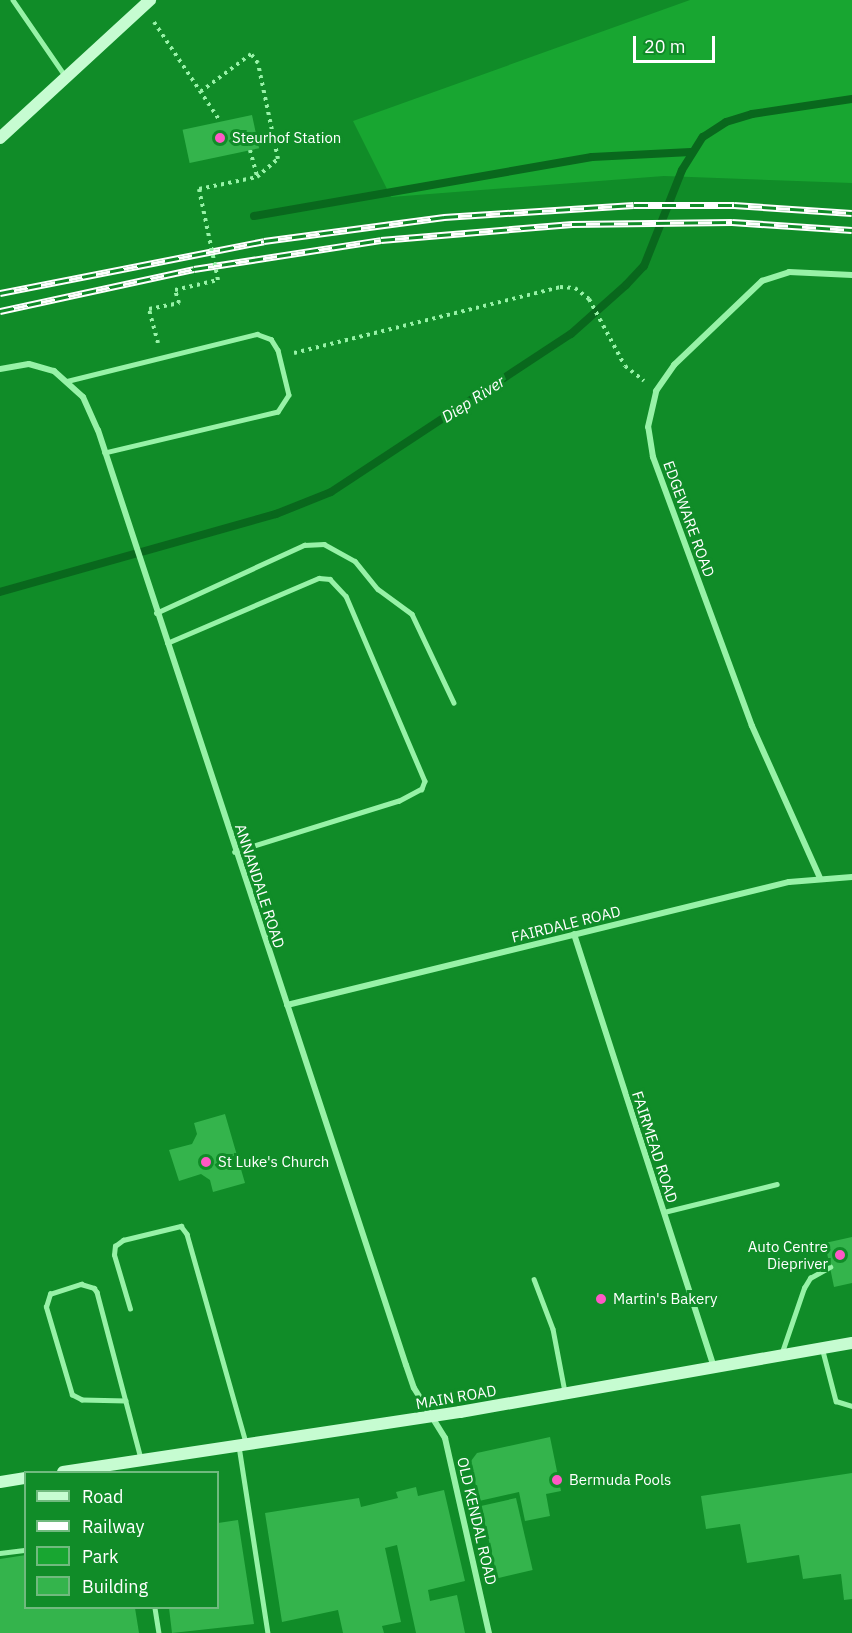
<!DOCTYPE html>
<html>
<head>
<meta charset="utf-8">
<style>
	body { margin:0 }
	#map { position:relative; width:852px; height:1633px; overflow:hidden; background:#108c28; font-family:"IBM Plex Sans",sans-serif }
	div>[style] { position:absolute }
	[style*='--x'] { left:calc(var(--x)*1px); top:calc(var(--y)*1px); width:calc(var(--w)*1px); rotate:calc(var(--a)*1deg) }
	.green>* { inset:0; background:#18a631 }
	.stream>* { height:8px; margin:-4px; padding:0 4px; transform-origin:4px; border-radius:4px; background:#09681d }
	.building>* { inset:0; background:#34b44c; transform-origin:0 0 }
	.path>* { height:4px; margin-top:-2px; transform-origin:0; background:repeating-linear-gradient(90deg,#97f2a7 0 3px,transparent 0 7.5px) }
	.lane>* { height:4.5px; margin:-2.25px; padding:0 2.25px; transform-origin:2.25px; border-radius:2.25px; background:#97f2a7 }
	.street>* { height:6px; margin:-3px; padding:0 3px; transform-origin:3px; border-radius:3px; background:#97f2a7 }
	.secondary>* { height:12px; margin:-6px; padding:0 6px; transform-origin:6px; border-radius:6px; background:#c6fcd1 }
	.rail>* { height:7px; margin-top:-3.5px; transform-origin:0; background:repeating-linear-gradient(90deg,#108c28 0 14px,#fff 0 28px); box-sizing:border-box; border-block:2px solid #fff }
	.path-bridge>* { height:4px; margin-top:-2px; transform-origin:0; background:repeating-linear-gradient(90deg,#97f2a7 0 3px,transparent 0 7.5px) }
	.dots>* { width:16px; height:16px; translate:-50% -50%; box-sizing:border-box; border:3px solid #108c28; border-radius:50% }
	span { translate:-50% -50%; white-space:nowrap; text-align:center; line-height:1.15; -webkit-text-stroke:6px #108c28; paint-order:stroke }
	.poi-label { font-size:15px; color:#fff }
	.left { translate:0 -50%; text-align:left }
	.right { translate:-100% -50%; text-align:right }
	.street-label { font-size:15px; color:#fff }
	.water-label { font-size:16px; color:#fff; font-style:italic }
	.legend { position:absolute; left:24px; top:1471px; width:195px; height:138px; box-sizing:border-box; background:#108c28; border:2px solid #70ba7e; margin:0; padding:8px 10px; list-style:none; font-size:18px; color:#fff }
	.legend li { display:flex; align-items:center; gap:12px; height:30px }
	.legend b { width:30px; border:2px solid #70ba7e }
	.scale { position:absolute; left:633px; top:36px; width:82px; height:27px; box-sizing:border-box; border:3px solid #fff; border-top:0; padding-left:8px; font-size:18px; line-height:21px; white-space:nowrap; color:#fff; -webkit-text-stroke:4px #108c28; paint-order:stroke }
</style>
</head>
<body>
<div id="map">
	<div class="green">
		<div style="clip-path:polygon(690px 0,852px 0,852px 183px,664px 176px,391px 197px,353px 121px)"></div>
	</div>
	<div class="stream">
		<div style="--x:254;--y:216;--w:343;--a:-9.9"></div>
		<div style="--x:592;--y:157;--w:99;--a:-2.9"></div>
		<div style="--x:0;--y:592;--w:287;--a:-15.8"></div>
		<div style="--x:276;--y:514;--w:59;--a:-21.8"></div>
		<div style="--x:331;--y:492;--w:287;--a:-33.4"></div>
		<div style="--x:571;--y:334;--w:74;--a:-41.7"></div>
		<div style="--x:626;--y:285;--w:26;--a:-47"></div>
		<div style="--x:644;--y:266;--w:103;--a:-68.4"></div>
		<div style="--x:682;--y:170;--w:39;--a:-58"></div>
		<div style="--x:703;--y:137;--w:27;--a:-33"></div>
		<div style="--x:726;--y:122;--w:27;--a:-17"></div>
		<div style="--x:752;--y:114;--w:101;--a:-8.5"></div>
	</div>
	<div class="building">
		<div style="left:252px;top:115px;width:34px;height:71px;rotate:78deg"></div>
		<div style="clip-path:polygon(225px 1114px,245px 1183px,213px 1192px,210px 1180px,201px 1174px,179px 1181px,169px 1150px,192px 1144px,197px 1134px,194px 1123px)"></div>
		<div style="clip-path:polygon(852px 1237px,852px 1283px,834px 1287px,825px 1243px)"></div>
		<div style="clip-path:polygon(550px 1437px,561px 1491px,546px 1494px,550px 1516px,525px 1521px,519px 1492px,479px 1501px,471px 1461px,477px 1453px)"></div>
		<div style="clip-path:polygon(852px 1473px,852px 1599px,844px 1600px,841px 1574px,803px 1579px,799px 1555px,747px 1563px,740px 1524px,706px 1529px,701px 1496px)"></div>
		<div style="clip-path:polygon(416px 1487px,418px 1496px,444px 1490px,465px 1581px,428px 1590px,430px 1601px,457px 1595px,465px 1633px,416px 1633px,397px 1545px,385px 1548px,401px 1622px,382px 1626px,384px 1633px,343px 1633px,338px 1610px,282px 1622px,265px 1513px,359px 1498px,361px 1507px,398px 1498px,396px 1492px)"></div>
		<div style="left:516px;top:1498px;width:74px;height:36px;rotate:77deg"></div>
		<div style="clip-path:polygon(238px 1520px,254px 1624px,172px 1633px,169px 1608px,218px 1608px,218px 1523px)"></div>
		<div style="clip-path:polygon(26px 1555px,26px 1608px,135px 1608px,139px 1633px,0 1633px,0 1559px)"></div>
	</div>
	<div class="path">
		<div style="--x:154;--y:22;--w:119;--a:56.3"></div>
		<div style="--x:250;--y:150;--w:28;--a:75"></div>
		<div style="--x:199;--y:189;--w:59;--a:-11.7"></div>
		<div style="--x:257;--y:177;--w:28;--a:-41"></div>
		<div style="--x:278;--y:159;--w:98;--a:-101.8"></div>
		<div style="--x:258;--y:63;--w:11;--a:-128"></div>
		<div style="--x:251;--y:54;--w:64;--a:143.3"></div>
		<div style="--x:158;--y:343;--w:35;--a:-105"></div>
		<div style="--x:149;--y:309;--w:31;--a:-11"></div>
		<div style="--x:179;--y:303;--w:14;--a:-107"></div>
		<div style="--x:175;--y:290;--w:44;--a:-13.1"></div>
		<div style="--x:294;--y:353;--w:274;--a:-13.9"></div>
		<div style="--x:560;--y:287;--w:15;--a:4"></div>
		<div style="--x:575;--y:288;--w:18;--a:38"></div>
		<div style="--x:589;--y:299;--w:76;--a:61.8"></div>
		<div style="--x:625;--y:366;--w:24;--a:38"></div>
	</div>
	<div class="lane">
		<div style="--x:13;--y:0;--w:93;--a:55.5"></div>
		<div style="--x:67;--y:381;--w:196;--a:-13.9"></div>
		<div style="--x:257;--y:334;--w:15;--a:20"></div>
		<div style="--x:271;--y:339;--w:13;--a:58"></div>
		<div style="--x:278;--y:350;--w:46;--a:76.3"></div>
		<div style="--x:289;--y:395;--w:20;--a:123"></div>
		<div style="--x:278;--y:412;--w:178;--a:166.7"></div>
		<div style="--x:156;--y:613;--w:163;--a:-24.7"></div>
		<div style="--x:304;--y:545;--w:20;--a:-3"></div>
		<div style="--x:324;--y:544;--w:35;--a:29"></div>
		<div style="--x:355;--y:561;--w:36;--a:51"></div>
		<div style="--x:378;--y:589;--w:42;--a:36.3"></div>
		<div style="--x:412;--y:614;--w:98;--a:64.7"></div>
		<div style="--x:167;--y:643;--w:165;--a:-23.2"></div>
		<div style="--x:319;--y:578;--w:11;--a:5"></div>
		<div style="--x:330;--y:579;--w:23;--a:47"></div>
		<div style="--x:346;--y:596;--w:201;--a:66.9"></div>
		<div style="--x:425;--y:781;--w:9;--a:111"></div>
		<div style="--x:422;--y:789;--w:26;--a:152"></div>
		<div style="--x:399;--y:801;--w:172;--a:162.7"></div>
		<div style="--x:664;--y:1212;--w:116;--a:-13.9"></div>
		<div style="--x:534;--y:1279;--w:53;--a:69.2"></div>
		<div style="--x:553;--y:1329;--w:64;--a:79.2"></div>
		<div style="--x:130;--y:1309;--w:56;--a:-106.5"></div>
		<div style="--x:114;--y:1255;--w:9;--a:-84"></div>
		<div style="--x:115;--y:1246;--w:10;--a:-37"></div>
		<div style="--x:123;--y:1240;--w:60;--a:-13.6"></div>
		<div style="--x:181;--y:1226;--w:10;--a:53"></div>
		<div style="--x:187;--y:1234;--w:217;--a:74.2"></div>
		<div style="--x:823;--y:1351;--w:52;--a:75.4"></div>
		<div style="--x:836;--y:1401;--w:17;--a:17"></div>
		<div style="--x:781;--y:1355;--w:71;--a:-71.1"></div>
		<div style="--x:804;--y:1288;--w:12;--a:-59"></div>
		<div style="--x:810;--y:1278;--w:23;--a:-29"></div>
		<div style="--x:126;--y:1401;--w:44;--a:-178.7"></div>
		<div style="--x:82;--y:1400;--w:11;--a:-153"></div>
		<div style="--x:72;--y:1395;--w:92;--a:-106.5"></div>
		<div style="--x:46;--y:1307;--w:14;--a:-73"></div>
		<div style="--x:50;--y:1294;--w:33;--a:-18"></div>
		<div style="--x:81;--y:1284;--w:14;--a:17"></div>
		<div style="--x:94;--y:1288;--w:5;--a:53"></div>
		<div style="--x:97;--y:1292;--w:172;--a:75.2"></div>
		<div style="--x:239;--y:1446;--w:189;--a:81.2"></div>
		<div style="--x:0;--y:1553;--w:26;--a:-7"></div>
		<div style="--x:155;--y:1608;--w:25;--a:81"></div>
	</div>
	<div class="street">
		<div style="--x:0;--y:369;--w:29;--a:-10"></div>
		<div style="--x:29;--y:364;--w:26;--a:16"></div>
		<div style="--x:54;--y:371;--w:39;--a:42"></div>
		<div style="--x:83;--y:397;--w:36;--a:66"></div>
		<div style="--x:98;--y:430;--w:984;--a:71.77"></div>
		<div style="--x:406;--y:1365;--w:24;--a:71"></div>
		<div style="--x:414;--y:1388;--w:59;--a:58.2"></div>
		<div style="--x:445;--y:1438;--w:200;--a:77.3"></div>
		<div style="--x:820;--y:878;--w:167;--a:-114.1"></div>
		<div style="--x:752;--y:726;--w:287;--a:-110.2"></div>
		<div style="--x:653;--y:457;--w:30;--a:-99"></div>
		<div style="--x:648;--y:427;--w:37;--a:-77"></div>
		<div style="--x:656;--y:391;--w:32;--a:-55"></div>
		<div style="--x:674;--y:365;--w:122;--a:-43.7"></div>
		<div style="--x:762;--y:281;--w:28;--a:-18"></div>
		<div style="--x:789;--y:272;--w:63;--a:2.7"></div>
		<div style="--x:574;--y:934;--w:455;--a:72.1"></div>
		<div style="--x:287;--y:1005;--w:517;--a:-13.77"></div>
		<div style="--x:789;--y:882;--w:63;--a:-4.5"></div>
	</div>
	<div class="secondary">
		<div style="--x:0;--y:138;--w:204;--a:-42.6"></div>
		<div style="--x:63;--y:1472;--w:402;--a:-8.6"></div>
		<div style="--x:460;--y:1412;--w:398;--a:-10"></div>
		<div style="--x:0;--y:1482;--w:26;--a:-9"></div>
	</div>
	<div class="rail">
		<div style="--x:0;--y:293;--w:269;--a:-11.1"></div>
		<div style="--x:264;--y:241;--w:182;--a:-7.6"></div>
		<div style="--x:444;--y:217;--w:190;--a:-3.6"></div>
		<div style="--x:634;--y:205;--w:100;--a:0"></div>
		<div style="--x:734;--y:205;--w:118;--a:3.9"></div>
		<div style="--x:0;--y:311;--w:198;--a:-12.2"></div>
		<div style="--x:194;--y:269;--w:189;--a:-8.8"></div>
		<div style="--x:381;--y:240;--w:192;--a:-4.8"></div>
		<div style="--x:572;--y:224;--w:160;--a:-0.7"></div>
		<div style="--x:732;--y:222;--w:120;--a:3.8"></div>
	</div>
	<div class="path-bridge">
		<div style="--x:199;--y:189;--w:93;--a:78.2"></div>
	</div>
	<div class="dots">
		<div style="left:220px;top:138px;background:#ff58c6"></div>
		<div style="left:206px;top:1162px;background:#ff58c6"></div>
		<div style="left:840px;top:1255px;background:#ff58c6"></div>
		<div style="left:601px;top:1299px;background:#ff58c6"></div>
		<div style="left:557px;top:1480px;background:#ff58c6"></div>
	</div>
	<div class="poi-label">
		<span class="left" style="left:232px;top:138px">Steurhof Station</span>
		<span class="left" style="left:218px;top:1162px">St Luke's Church</span>
		<span class="right" style="left:828px;top:1255px">Auto Centre<br>Diepriver</span>
		<span class="left" style="left:613px;top:1299px">Martin's Bakery</span>
		<span class="left" style="left:569px;top:1480px">Bermuda Pools</span>
	</div>
	<div class="street-label">
		<span style="left:689px;top:519px;rotate:70deg">EDGEWARE ROAD</span>
		<span style="left:260px;top:886px;rotate:72deg">ANNANDALE ROAD</span>
		<span style="left:566px;top:924px;rotate:-14deg">FAIRDALE ROAD</span>
		<span style="left:655px;top:1147px;rotate:72deg">FAIRMEAD ROAD</span>
		<span style="left:456px;top:1397px;rotate:-10deg">MAIN ROAD</span>
		<span style="left:477px;top:1521px;rotate:77deg">OLD KENDAL ROAD</span>
	</div>
	<div class="water-label">
		<span style="left:473px;top:399px;rotate:-33deg">Diep River</span>
	</div>
	<ul class="legend">
	<li><b style="height:8px;background:#c6fcd1"></b>Road</li>
	<li><b style="height:8px;background:#fff"></b>Railway</li>
	<li><b style="height:16px;background:#18a631"></b>Park</li>
	<li><b style="height:16px;background:#34b44c"></b>Building</li>
	</ul>
	<div class="scale">20 m</div>
</div>
</body>
</html>
